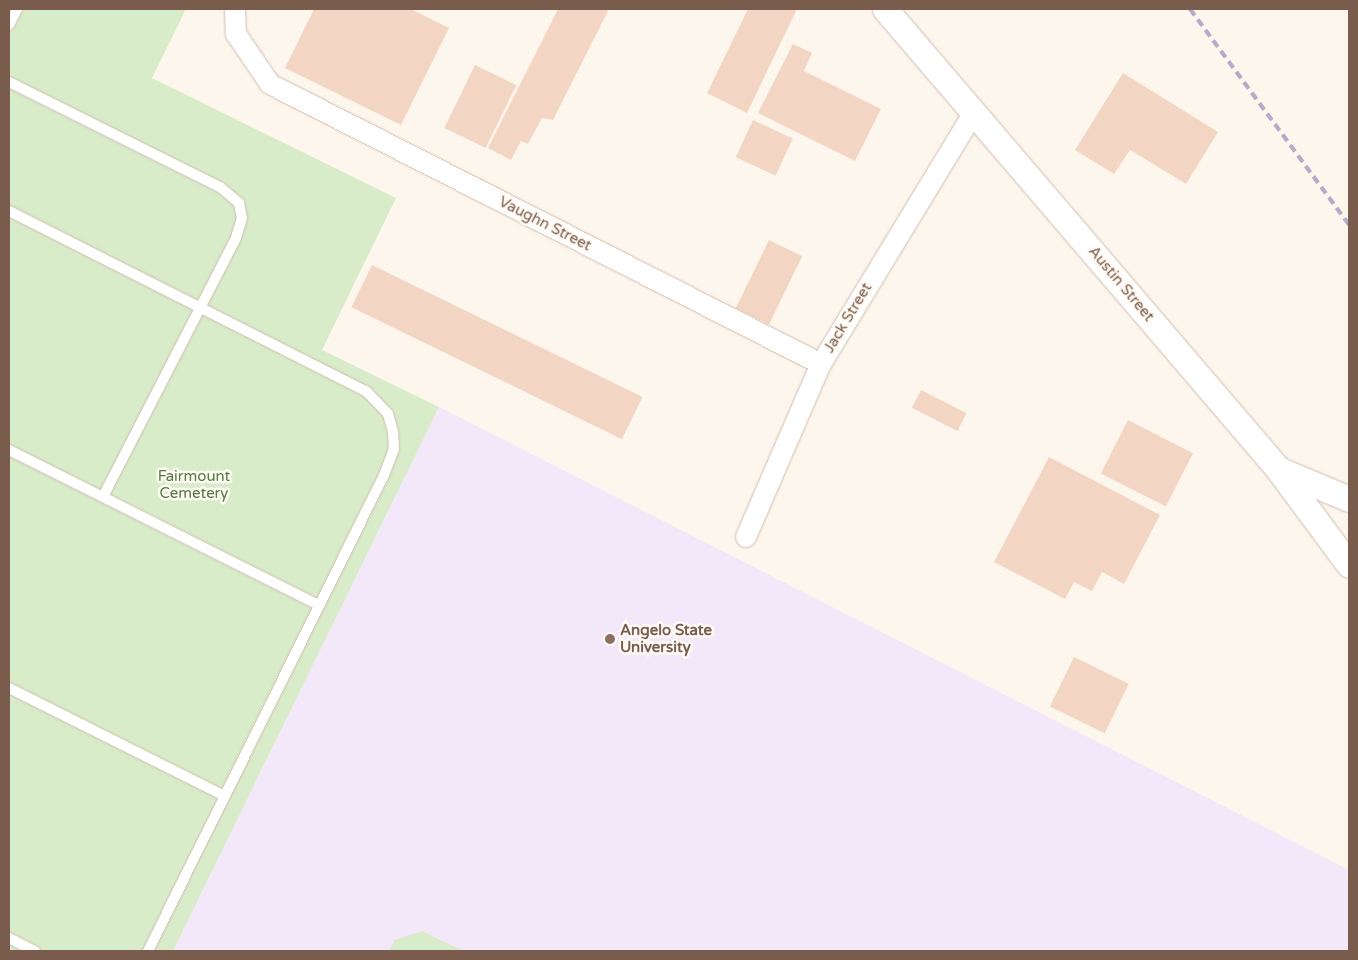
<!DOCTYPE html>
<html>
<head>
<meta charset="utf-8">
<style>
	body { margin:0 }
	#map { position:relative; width:1358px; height:960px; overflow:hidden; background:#fdf6ec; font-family:"Varela Round",sans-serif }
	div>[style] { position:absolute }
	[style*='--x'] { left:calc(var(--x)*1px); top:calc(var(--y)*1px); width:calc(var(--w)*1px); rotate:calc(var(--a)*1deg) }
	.education>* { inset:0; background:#f3e8fa }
	.green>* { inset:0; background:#d8ecc9 }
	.building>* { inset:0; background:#f3d5c3; transform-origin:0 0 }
	.roads { filter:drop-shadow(0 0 1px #d1beb0) drop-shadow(0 0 1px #d1beb0) }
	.service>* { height:10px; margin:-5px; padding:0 5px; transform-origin:5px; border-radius:5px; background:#fff }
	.minor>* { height:20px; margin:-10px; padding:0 10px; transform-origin:10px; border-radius:10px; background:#fff }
	.tertiary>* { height:25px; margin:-12.5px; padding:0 12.5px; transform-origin:12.5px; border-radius:12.5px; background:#fff }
	.rail>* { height:4px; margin-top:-2px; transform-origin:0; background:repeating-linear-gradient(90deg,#b9a8c9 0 8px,transparent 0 13px) }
	.dots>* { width:14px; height:14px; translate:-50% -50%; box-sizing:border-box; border:2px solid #fffaf3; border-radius:50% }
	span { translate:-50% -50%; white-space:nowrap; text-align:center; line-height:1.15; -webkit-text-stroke:5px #fffaf3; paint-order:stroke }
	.street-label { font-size:15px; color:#7a5c4d }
	.park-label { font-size:15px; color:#537a41 }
	.education-label { font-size:15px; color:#785e54; font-weight:700 }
	.left { translate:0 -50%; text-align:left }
	.frame { position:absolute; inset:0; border:10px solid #7a5c4d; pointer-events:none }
</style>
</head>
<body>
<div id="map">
	<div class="education">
		<div style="clip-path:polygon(439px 407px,1349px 870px,1349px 951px,173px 951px)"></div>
	</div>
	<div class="green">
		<div style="clip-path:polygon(9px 9px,186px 9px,152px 78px,396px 198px,322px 350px,439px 407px,173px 951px,9px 951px)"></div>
		<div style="clip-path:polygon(422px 931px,463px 951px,389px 951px,395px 940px)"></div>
	</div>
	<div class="building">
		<div style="clip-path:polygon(314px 9px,411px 9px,449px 28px,401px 125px,285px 68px)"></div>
		<div style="clip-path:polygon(558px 9px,609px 9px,553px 120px,542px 118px,528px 144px,521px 141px,511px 160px,488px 148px)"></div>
		<div style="clip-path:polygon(748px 9px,797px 9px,747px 113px,707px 93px)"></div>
		<div style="clip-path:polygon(793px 44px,812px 53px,804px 71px,881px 109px,855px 161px,758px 113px)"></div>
		<div style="left:475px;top:65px;width:46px;height:70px;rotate:26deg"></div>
		<div style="clip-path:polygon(1123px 73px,1218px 132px,1186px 184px,1130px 150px,1114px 174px,1075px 150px)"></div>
		<div style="left:753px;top:120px;width:44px;height:41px;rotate:25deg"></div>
		<div style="left:769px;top:240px;width:37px;height:76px;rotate:26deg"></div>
		<div style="left:372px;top:265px;width:301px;height:47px;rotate:26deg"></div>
		<div style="left:921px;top:390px;width:51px;height:20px;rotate:27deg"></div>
		<div style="left:1128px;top:420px;width:73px;height:60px;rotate:27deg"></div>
		<div style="clip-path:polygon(1049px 457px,1160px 515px,1124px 584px,1102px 572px,1092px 591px,1074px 582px,1065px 599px,994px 562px)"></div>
		<div style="left:1074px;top:657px;width:61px;height:55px;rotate:26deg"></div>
	</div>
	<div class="roads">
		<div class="service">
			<div style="--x:9;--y:25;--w:18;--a:-63"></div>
			<div style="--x:9;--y:82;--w:236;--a:26.5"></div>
			<div style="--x:220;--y:187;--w:25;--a:40"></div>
			<div style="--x:239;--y:203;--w:15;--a:79"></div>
			<div style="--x:242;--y:218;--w:21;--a:107"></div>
			<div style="--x:236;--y:238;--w:291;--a:117.2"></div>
			<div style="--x:9;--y:211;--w:400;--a:26.8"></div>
			<div style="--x:366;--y:391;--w:32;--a:46"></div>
			<div style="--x:388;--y:414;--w:18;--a:74"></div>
			<div style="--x:393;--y:431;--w:18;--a:87"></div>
			<div style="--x:394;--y:449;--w:30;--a:111"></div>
			<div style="--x:383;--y:477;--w:529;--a:116.37"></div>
			<div style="--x:9;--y:450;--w:347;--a:26.6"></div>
			<div style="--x:9;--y:688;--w:241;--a:26.6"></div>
			<div style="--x:9;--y:938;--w:29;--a:27"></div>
		</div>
		<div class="minor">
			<div style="--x:235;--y:9;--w:25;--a:88"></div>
			<div style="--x:236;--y:34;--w:60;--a:55.8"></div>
			<div style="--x:270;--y:84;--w:618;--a:26.94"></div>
			<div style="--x:746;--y:537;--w:189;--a:-66.6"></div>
			<div style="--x:821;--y:364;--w:295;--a:-58.7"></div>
		</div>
		<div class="tertiary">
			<div style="--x:885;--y:9;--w:605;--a:49.49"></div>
			<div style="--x:1278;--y:469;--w:119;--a:53.5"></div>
			<div style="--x:1280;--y:470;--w:75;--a:22.8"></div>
		</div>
	</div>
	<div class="rail">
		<div style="--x:1190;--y:9;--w:268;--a:53.6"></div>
	</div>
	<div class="dots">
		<div style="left:610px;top:639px;background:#8d6e63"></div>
	</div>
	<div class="street-label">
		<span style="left:545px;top:224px;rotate:27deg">Vaughn Street</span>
		<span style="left:1121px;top:284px;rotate:50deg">Austin Street</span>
		<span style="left:848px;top:318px;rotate:-59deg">Jack Street</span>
	</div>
	<div class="park-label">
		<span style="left:194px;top:485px">Fairmount<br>Cemetery</span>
	</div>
	<div class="education-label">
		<span class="left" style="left:620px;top:639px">Angelo State<br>University</span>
	</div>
	<div class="frame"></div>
</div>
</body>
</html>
